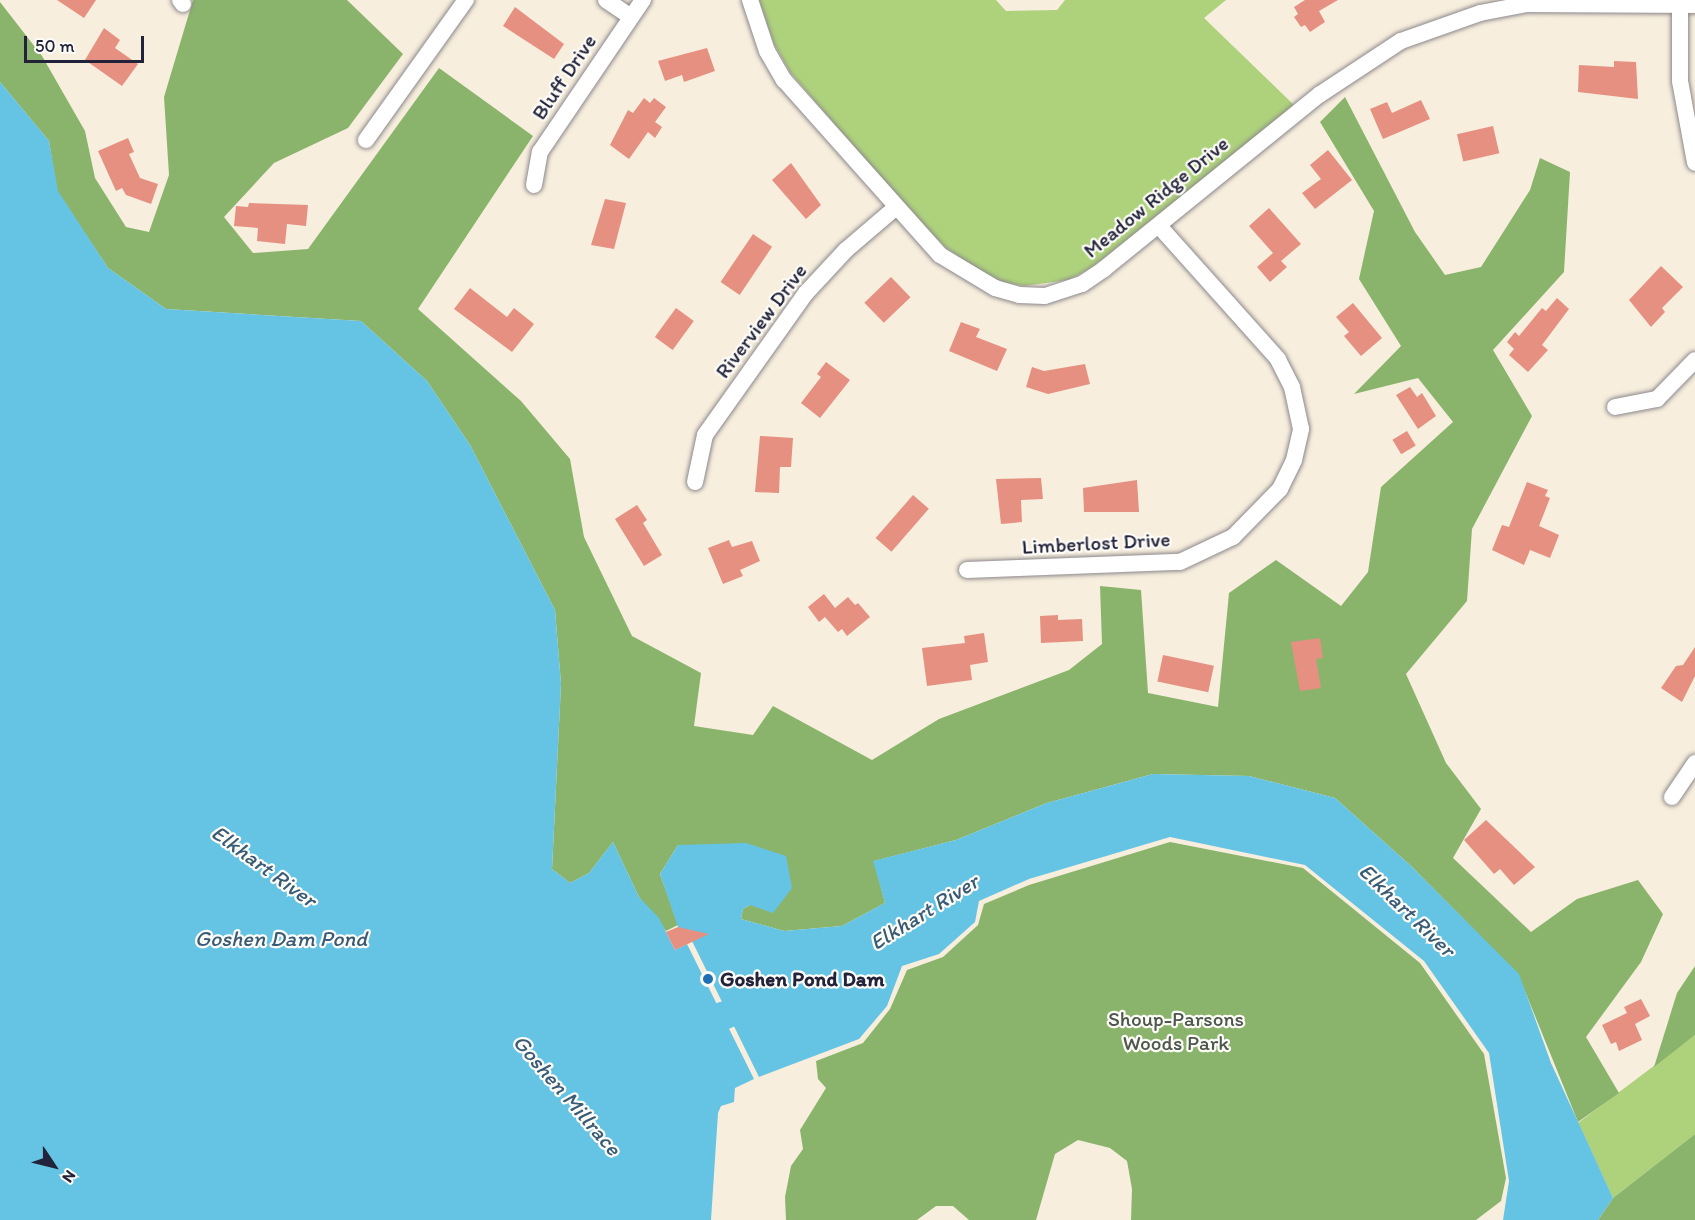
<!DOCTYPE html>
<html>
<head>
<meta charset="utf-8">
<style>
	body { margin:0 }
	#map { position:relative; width:1695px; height:1220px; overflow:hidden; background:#f7eedd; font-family:Itim,sans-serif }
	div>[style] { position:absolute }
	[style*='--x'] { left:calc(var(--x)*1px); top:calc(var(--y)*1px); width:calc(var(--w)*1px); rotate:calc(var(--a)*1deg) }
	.green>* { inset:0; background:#aed27c }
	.forest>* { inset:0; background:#8ab46c }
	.water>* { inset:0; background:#65c4e3 }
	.river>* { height:28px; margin:-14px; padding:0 14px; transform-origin:14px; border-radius:14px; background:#65c4e3 }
	.building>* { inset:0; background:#e59081; transform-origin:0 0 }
	.roads { filter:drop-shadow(0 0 2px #8c888c) drop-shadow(0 0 2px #8c888c) }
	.street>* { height:16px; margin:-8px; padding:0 8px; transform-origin:8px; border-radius:8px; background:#fff }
	.dots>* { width:16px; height:16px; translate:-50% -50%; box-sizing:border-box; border:3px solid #fdfcf7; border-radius:50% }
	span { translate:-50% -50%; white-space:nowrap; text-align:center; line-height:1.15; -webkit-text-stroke:4.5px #fdfcf7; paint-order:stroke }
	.street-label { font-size:21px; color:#22223b }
	.poi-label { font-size:21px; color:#22223b; font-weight:700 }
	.left { translate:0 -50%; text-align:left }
	.park-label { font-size:21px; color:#4c574e }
	.water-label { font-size:22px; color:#395b76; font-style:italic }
	.north { position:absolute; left:24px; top:1136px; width:60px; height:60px; -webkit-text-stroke:4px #fdfcf7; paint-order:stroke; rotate:125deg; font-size:16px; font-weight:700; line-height:24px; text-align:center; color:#22223b }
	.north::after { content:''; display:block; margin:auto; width:21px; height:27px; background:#22223b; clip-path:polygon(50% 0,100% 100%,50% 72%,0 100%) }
	.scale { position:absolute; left:24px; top:36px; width:120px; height:27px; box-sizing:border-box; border:3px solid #22223b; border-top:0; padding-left:8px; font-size:18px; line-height:21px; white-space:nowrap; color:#22223b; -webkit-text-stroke:4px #fdfcf7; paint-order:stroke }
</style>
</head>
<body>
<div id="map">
	<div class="green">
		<div style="clip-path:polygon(759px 0,996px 0,1006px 11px,1057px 10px,1065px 0,1226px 0,1204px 18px,1295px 106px,1091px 268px,1068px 280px,1024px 286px,1002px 282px,971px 265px,946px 248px,901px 202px,790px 72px,774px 44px)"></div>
		<div style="clip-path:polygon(1695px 1035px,1695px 1134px,1613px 1198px,1578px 1123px)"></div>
	</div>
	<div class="forest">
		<div style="clip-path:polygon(193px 0,347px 0,403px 54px,348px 128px,274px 163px,224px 217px,253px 253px,308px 249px,439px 68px,533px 136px,418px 309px,521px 401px,570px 459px,584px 537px,632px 636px,701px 673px,694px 726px,753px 735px,773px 706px,872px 760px,939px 719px,1069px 670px,1102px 644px,1100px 586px,1141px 590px,1148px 693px,1218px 707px,1229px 593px,1276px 560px,1341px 606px,1368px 572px,1381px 487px,1453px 422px,1418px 378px,1354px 394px,1401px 346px,1359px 279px,1374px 211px,1320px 122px,1345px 97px,1415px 232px,1445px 275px,1481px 267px,1530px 190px,1540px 158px,1570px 172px,1564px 272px,1493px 350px,1532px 416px,1472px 529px,1467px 601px,1406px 674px,1446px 763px,1481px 809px,1453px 858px,1531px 932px,1577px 899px,1638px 880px,1663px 914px,1641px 962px,1586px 1037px,1619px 1093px,1578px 1122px,1518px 974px,1411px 866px,1335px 798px,1249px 776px,1153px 774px,1047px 803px,956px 840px,874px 861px,885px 903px,842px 926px,784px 931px,741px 919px,743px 909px,750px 905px,684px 845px,678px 845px,660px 874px,678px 925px,666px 931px,639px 897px,613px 842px,589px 873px,570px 883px,552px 869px,561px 684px,555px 610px,470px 445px,427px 381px,361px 321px,166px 309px,108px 268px,57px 191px,49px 141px,0 82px,0 2px,42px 56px,85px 131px,95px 178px,126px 227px,149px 232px,169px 175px,164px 97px)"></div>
		<div style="clip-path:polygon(1170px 842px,1303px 868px,1420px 963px,1484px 1054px,1506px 1178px,1501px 1201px,1476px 1220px,1131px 1220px,1132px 1189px,1127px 1161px,1110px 1148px,1078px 1140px,1055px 1154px,1036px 1220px,969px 1220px,953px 1206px,936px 1206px,917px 1220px,786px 1220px,785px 1197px,791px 1166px,803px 1149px,800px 1130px,826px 1088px,818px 1079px,816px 1061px,863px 1043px,890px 1009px,907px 970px,943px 957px,978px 925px,984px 904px,1029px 885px)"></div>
		<div style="clip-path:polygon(1695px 966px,1695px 1035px,1654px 1067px,1677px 993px)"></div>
		<div style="clip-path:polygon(1695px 1134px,1695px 1220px,1598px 1220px,1613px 1198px)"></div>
	</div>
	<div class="water">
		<div style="clip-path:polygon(0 82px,49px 141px,58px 191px,108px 268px,166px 309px,361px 321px,427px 381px,470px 445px,555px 610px,561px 684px,552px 869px,570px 883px,589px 873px,613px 842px,639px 897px,659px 918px,675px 950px,687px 944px,754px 1079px,735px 1088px,734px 1102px,721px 1106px,718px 1113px,711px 1220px,0 1220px)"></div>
		<div style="clip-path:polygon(1153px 774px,1249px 776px,1335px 798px,1411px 866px,1519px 974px,1551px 1063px,1613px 1198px,1598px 1220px,1503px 1220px,1509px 1181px,1489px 1053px,1424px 961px,1305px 865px,1170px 837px,1029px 879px,979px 901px,975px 922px,939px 954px,902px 966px,887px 1006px,859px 1039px,759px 1077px,692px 941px,678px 927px,660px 874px,678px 845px,746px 843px,786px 856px,792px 888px,773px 913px,750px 905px,743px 909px,741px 919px,784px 931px,842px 926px,885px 903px,873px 861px,956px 840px,1047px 803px)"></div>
	</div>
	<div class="river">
		<div style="--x:684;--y:1025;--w:40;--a:-13"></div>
		<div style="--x:723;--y:1016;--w:45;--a:-22"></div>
	</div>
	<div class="building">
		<div style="clip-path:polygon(57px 0,96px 0,84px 18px)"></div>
		<div style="clip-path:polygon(1305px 0,1338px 0,1319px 11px,1325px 22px,1310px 32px,1305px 25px,1301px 27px,1294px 17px,1298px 14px,1294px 7px)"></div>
		<div style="clip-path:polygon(515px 7px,564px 44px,554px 59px,503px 26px)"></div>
		<div style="clip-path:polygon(104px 28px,120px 40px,115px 48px,138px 64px,122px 86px,85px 60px)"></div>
		<div style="clip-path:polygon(707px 48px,715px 71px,684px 82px,682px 75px,665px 81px,658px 61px)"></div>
		<div style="clip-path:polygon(1614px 61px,1636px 62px,1638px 99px,1578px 92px,1579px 65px,1614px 67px)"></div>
		<div style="clip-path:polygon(644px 98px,650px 103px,654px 98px,666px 107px,655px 122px,662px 127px,655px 138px,648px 132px,629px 159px,610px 145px,628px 110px,633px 113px)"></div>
		<div style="clip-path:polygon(1421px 100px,1430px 119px,1383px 139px,1370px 109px,1387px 102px,1392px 113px)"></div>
		<div style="left:1493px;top:126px;width:28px;height:37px;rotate:77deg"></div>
		<div style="clip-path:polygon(128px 138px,134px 152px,129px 154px,140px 178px,158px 184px,151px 204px,126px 195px,122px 188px,116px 191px,98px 151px)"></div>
		<div style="clip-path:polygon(1328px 150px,1352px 180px,1315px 209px,1302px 193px,1321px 179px,1310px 165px)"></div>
		<div style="clip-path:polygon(791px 163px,821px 205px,806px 219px,772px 180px)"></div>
		<div style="clip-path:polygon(605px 199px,626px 203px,614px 249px,591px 245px)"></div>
		<div style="clip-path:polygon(249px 203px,308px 205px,306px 226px,287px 224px,285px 244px,257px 241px,258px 228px,234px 226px,236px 206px,248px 207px)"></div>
		<div style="clip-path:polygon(1269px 208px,1301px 244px,1281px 261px,1287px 267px,1270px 282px,1257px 267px,1273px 253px,1249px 226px)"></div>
		<div style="left:753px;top:234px;width:23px;height:58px;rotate:34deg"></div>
		<div style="clip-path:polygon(1661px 266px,1683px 287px,1662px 308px,1665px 312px,1651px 327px,1629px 300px)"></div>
		<div style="left:891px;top:277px;width:28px;height:37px;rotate:46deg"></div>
		<div style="clip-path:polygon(470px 288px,507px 317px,514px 308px,534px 324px,512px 352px,454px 309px)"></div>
		<div style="clip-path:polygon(1557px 298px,1569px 309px,1542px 345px,1548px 350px,1528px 372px,1509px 355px,1514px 349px,1507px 342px,1515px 332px,1519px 336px,1542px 308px,1546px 311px)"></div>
		<div style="clip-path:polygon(1353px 303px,1382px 338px,1361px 356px,1344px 336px,1349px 332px,1336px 317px)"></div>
		<div style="left:676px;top:308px;width:22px;height:36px;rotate:36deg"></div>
		<div style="clip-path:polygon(961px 322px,980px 329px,976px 337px,1007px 349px,997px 371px,949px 351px)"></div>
		<div style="clip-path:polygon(826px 362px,850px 380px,820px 418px,801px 403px,821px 377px,817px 374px)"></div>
		<div style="clip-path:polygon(1085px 364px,1090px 384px,1048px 394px,1026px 387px,1032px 367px,1044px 371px)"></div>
		<div style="clip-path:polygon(1410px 387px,1417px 397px,1422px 393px,1436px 416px,1418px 429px,1396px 395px)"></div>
		<div style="left:1407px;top:431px;width:17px;height:17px;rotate:59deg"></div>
		<div style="clip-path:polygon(760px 436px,793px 438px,791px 467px,780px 467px,779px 493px,755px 492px)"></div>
		<div style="clip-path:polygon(1041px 478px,1043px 499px,1021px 500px,1022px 522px,1001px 524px,996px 479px)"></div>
		<div style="clip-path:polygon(1137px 480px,1139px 512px,1084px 512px,1083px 488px)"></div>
		<div style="clip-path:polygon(1527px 482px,1548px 490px,1545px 496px,1550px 498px,1539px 526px,1559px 535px,1550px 558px,1530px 550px,1524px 565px,1492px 550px,1502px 525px,1509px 527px)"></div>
		<div style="left:913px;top:495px;width:21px;height:57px;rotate:41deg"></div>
		<div style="clip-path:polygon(637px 505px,647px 520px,643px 523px,662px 555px,644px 566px,615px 519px)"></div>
		<div style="clip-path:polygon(729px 540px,732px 547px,752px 541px,760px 561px,740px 570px,743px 576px,723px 584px,708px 548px)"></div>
		<div style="clip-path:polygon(824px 594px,835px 608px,848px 597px,855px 605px,858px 603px,870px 617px,847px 636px,842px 629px,838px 632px,825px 617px,819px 622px,808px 607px)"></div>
		<div style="clip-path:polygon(1058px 615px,1058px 620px,1082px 619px,1083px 641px,1041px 643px,1040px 616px)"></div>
		<div style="clip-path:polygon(984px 633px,988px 662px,970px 665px,972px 680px,927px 686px,922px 648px,965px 643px,964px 636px)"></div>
		<div style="clip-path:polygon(1320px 638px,1323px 658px,1316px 659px,1321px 688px,1300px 691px,1291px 642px)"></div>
		<div style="clip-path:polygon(1695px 647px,1695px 676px,1682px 702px,1661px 688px,1676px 666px,1683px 665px)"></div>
		<div style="left:1163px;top:655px;width:52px;height:27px;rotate:12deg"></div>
		<div style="clip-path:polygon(1486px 820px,1535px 867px,1514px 885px,1500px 869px,1494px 874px,1464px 840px)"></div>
		<div style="clip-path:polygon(678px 927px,709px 934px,675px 950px,666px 932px)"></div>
		<div style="clip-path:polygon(1641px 999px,1650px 1016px,1635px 1024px,1642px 1040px,1619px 1051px,1616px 1042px,1611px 1044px,1602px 1025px,1627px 1013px,1624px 1007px)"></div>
	</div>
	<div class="roads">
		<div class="street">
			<div style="--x:180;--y:0;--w:5;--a:53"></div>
			<div style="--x:606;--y:0;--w:30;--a:34"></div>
			<div style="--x:750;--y:0;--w:54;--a:71.6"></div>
			<div style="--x:767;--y:51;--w:34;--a:60"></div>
			<div style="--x:784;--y:80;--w:234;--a:48.3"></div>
			<div style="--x:940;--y:255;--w:64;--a:31"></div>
			<div style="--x:995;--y:288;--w:25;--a:16"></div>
			<div style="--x:1019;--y:295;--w:26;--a:2"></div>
			<div style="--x:1045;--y:296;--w:39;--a:-18"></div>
			<div style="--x:1082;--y:284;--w:27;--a:-34"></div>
			<div style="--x:1104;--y:269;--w:277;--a:-39"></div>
			<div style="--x:1319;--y:95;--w:98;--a:-33.4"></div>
			<div style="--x:1401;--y:41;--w:84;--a:-19.5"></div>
			<div style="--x:1480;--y:13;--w:48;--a:-10.8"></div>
			<div style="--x:1527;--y:4;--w:168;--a:0.3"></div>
			<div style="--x:1680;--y:4;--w:77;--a:90"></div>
			<div style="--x:1680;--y:81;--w:83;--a:79.6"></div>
			<div style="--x:366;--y:140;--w:172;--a:-54.5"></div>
			<div style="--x:534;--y:185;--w:34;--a:-80"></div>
			<div style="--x:540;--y:152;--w:184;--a:-55.9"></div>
			<div style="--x:1615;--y:407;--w:43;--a:-10.8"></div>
			<div style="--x:1657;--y:399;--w:54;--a:-45.7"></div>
			<div style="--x:695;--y:482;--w:48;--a:-78"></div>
			<div style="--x:705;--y:435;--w:174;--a:-54.6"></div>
			<div style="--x:806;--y:293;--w:59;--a:-47.1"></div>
			<div style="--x:846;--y:250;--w:65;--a:-40.6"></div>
			<div style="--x:967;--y:570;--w:213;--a:-2.2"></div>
			<div style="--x:1180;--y:562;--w:59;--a:-25.3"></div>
			<div style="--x:1233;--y:537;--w:67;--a:-45.6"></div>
			<div style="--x:1280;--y:489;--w:32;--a:-64"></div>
			<div style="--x:1294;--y:460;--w:32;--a:-77"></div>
			<div style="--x:1301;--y:429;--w:43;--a:-102.1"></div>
			<div style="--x:1292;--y:387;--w:31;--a:-117"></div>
			<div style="--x:1278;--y:359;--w:178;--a:-131.8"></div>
			<div style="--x:1672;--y:797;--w:41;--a:-55.9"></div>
		</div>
	</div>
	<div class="dots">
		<div style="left:708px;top:979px;background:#1f6fb2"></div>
	</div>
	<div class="street-label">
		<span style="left:564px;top:77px;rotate:-56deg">Bluff Drive</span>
		<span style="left:1156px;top:197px;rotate:-39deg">Meadow Ridge Drive</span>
		<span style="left:761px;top:321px;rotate:-53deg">Riverview Drive</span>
		<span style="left:1096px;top:543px;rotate:-3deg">Limberlost Drive</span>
	</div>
	<div class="poi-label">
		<span class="left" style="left:720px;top:979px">Goshen Pond Dam</span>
	</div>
	<div class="park-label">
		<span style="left:1176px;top:1031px">Shoup-Parsons<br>Woods Park</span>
	</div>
	<div class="water-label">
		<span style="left:264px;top:866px;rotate:36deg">Elkhart River</span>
		<span style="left:1407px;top:910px;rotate:44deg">Elkhart River</span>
		<span style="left:924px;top:912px;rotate:-32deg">Elkhart River</span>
		<span style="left:281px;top:939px">Goshen Dam Pond</span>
		<span style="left:567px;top:1095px;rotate:49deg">Goshen Millrace</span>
	</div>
	<div class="north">N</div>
	<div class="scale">50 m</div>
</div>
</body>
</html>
